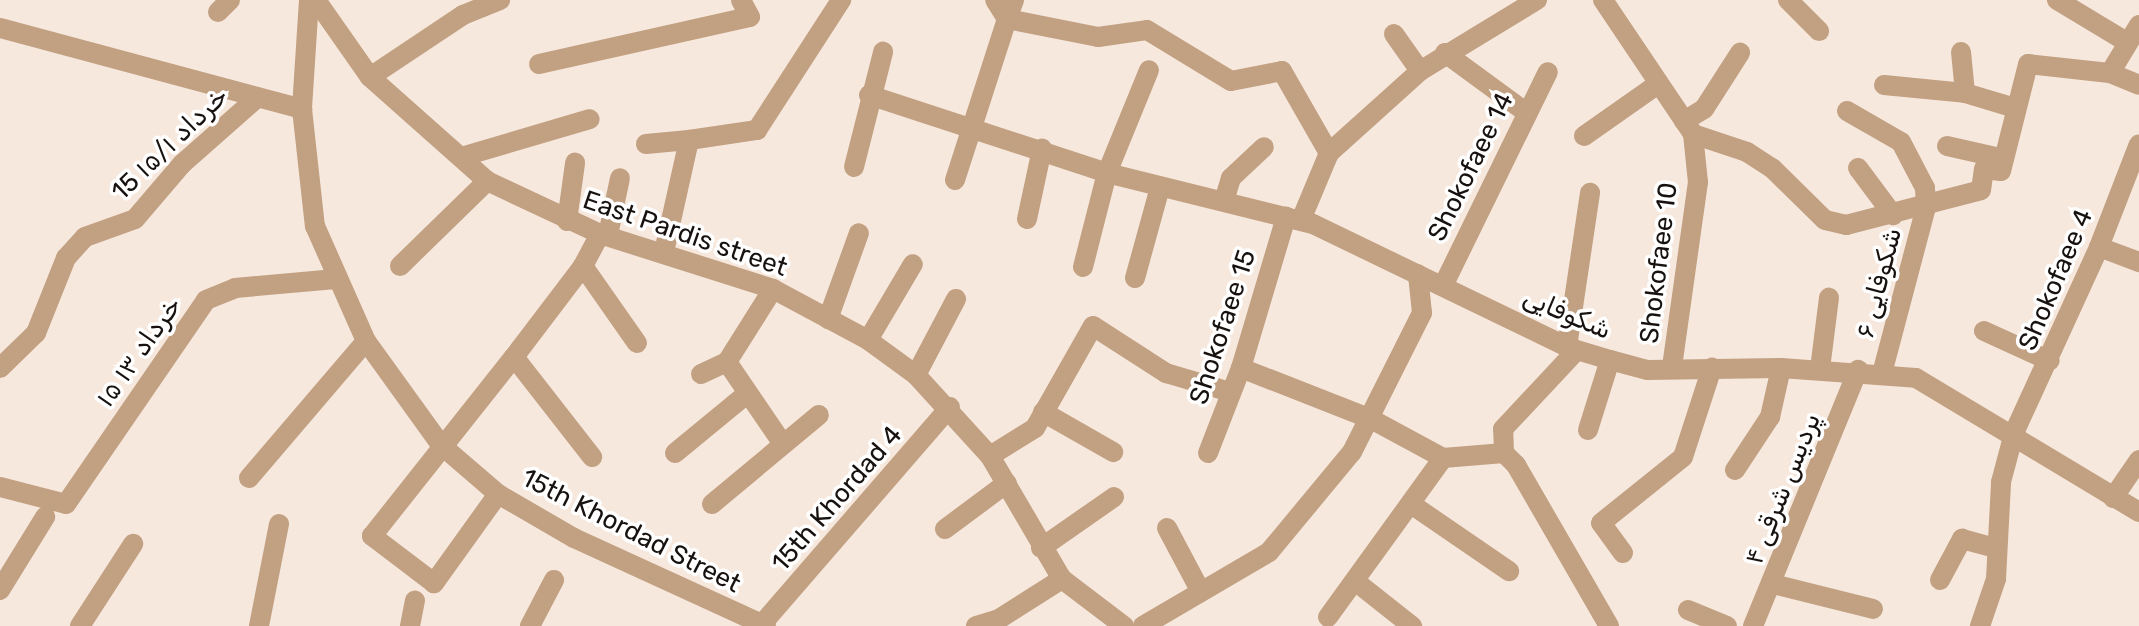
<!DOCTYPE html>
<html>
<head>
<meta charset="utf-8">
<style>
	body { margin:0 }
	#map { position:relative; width:2139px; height:626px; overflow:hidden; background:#f7e8dd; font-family:Rubik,"Noto Sans Arabic",sans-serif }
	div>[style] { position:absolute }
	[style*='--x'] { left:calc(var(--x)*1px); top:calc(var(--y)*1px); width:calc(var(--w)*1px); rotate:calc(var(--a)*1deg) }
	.minor>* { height:20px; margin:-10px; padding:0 10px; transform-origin:10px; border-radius:10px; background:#c2a082 }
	span { translate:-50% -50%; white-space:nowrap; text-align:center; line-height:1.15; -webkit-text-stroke:7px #fff; paint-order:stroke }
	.street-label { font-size:26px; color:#17120f }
</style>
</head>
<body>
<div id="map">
	<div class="minor">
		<div style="--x:309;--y:0;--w:109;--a:93.7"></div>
		<div style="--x:302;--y:109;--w:118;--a:83.7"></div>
		<div style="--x:315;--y:226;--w:126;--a:66.1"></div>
		<div style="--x:366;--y:341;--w:128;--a:54.2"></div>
		<div style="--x:441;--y:445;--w:75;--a:40.7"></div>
		<div style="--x:498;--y:494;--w:88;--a:30.1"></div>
		<div style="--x:574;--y:538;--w:211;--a:24.6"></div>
		<div style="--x:316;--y:0;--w:94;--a:55"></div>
		<div style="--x:370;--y:77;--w:157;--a:41.6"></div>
		<div style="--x:487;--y:181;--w:125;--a:25.1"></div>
		<div style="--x:600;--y:234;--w:182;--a:17.6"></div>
		<div style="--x:773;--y:289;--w:108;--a:28.2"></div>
		<div style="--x:868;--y:340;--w:59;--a:36.1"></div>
		<div style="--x:916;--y:375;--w:110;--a:47.6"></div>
		<div style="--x:990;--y:456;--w:143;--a:59.7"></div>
		<div style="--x:1062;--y:579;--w:78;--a:37.2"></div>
		<div style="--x:1014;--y:0;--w:20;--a:110"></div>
		<div style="--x:1007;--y:19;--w:93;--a:11.2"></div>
		<div style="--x:1098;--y:37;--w:49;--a:-8.1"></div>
		<div style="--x:1147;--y:30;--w:98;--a:31.3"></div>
		<div style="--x:1231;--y:81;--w:52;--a:-11.1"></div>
		<div style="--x:1282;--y:71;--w:95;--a:60.2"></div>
		<div style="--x:1603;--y:0;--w:161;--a:56.1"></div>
		<div style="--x:1693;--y:134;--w:48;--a:84.1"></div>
		<div style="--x:1698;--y:182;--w:188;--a:98"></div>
		<div style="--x:1788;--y:0;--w:44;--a:45"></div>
		<div style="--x:2057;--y:0;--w:79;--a:31.1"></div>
		<div style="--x:218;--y:12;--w:17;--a:-45"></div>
		<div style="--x:0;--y:28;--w:313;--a:15"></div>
		<div style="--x:1394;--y:34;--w:45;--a:54.9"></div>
		<div style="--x:1961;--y:52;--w:41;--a:84.4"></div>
		<div style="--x:1445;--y:53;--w:102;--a:36.2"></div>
		<div style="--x:539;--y:64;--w:216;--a:-12.6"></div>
		<div style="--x:750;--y:17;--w:19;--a:-118"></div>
		<div style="--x:2110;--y:73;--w:56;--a:-58.9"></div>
		<div style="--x:370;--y:77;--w:112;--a:-33.7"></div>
		<div style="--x:463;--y:15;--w:40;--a:-22"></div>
		<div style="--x:1884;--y:85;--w:81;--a:5.6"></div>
		<div style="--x:1965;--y:93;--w:52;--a:16.7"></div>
		<div style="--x:869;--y:95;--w:250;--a:18.1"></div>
		<div style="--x:1107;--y:173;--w:212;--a:13.9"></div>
		<div style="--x:1313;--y:224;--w:282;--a:25.8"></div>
		<div style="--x:1567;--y:347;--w:45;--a:16.8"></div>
		<div style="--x:1610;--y:360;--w:39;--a:15"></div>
		<div style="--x:1648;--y:370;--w:133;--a:-0.9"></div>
		<div style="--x:1781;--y:368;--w:135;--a:4.2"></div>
		<div style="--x:1916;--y:378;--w:260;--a:31"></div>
		<div style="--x:1847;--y:111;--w:62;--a:29.9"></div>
		<div style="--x:1901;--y:142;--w:52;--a:62.4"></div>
		<div style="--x:1925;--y:188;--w:19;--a:87"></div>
		<div style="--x:1926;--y:207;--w:172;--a:104.8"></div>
		<div style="--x:1684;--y:121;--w:23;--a:-31"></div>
		<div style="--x:1704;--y:109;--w:67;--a:-57.3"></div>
		<div style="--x:1693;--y:134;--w:57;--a:18.4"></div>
		<div style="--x:1747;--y:152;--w:30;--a:33"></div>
		<div style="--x:1772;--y:168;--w:74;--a:44.5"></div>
		<div style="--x:1825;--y:220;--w:22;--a:13"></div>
		<div style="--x:1846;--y:225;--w:139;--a:-14.5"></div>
		<div style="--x:1981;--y:190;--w:21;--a:-82"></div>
		<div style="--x:1984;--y:169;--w:17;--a:7"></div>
		<div style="--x:2001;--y:171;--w:110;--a:-75.8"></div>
		<div style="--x:2028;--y:64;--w:82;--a:6.3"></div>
		<div style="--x:2110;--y:73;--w:31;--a:22"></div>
		<div style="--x:1584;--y:136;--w:90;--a:-35.1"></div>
		<div style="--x:646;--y:144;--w:43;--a:-5.3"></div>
		<div style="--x:1947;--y:146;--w:58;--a:12.8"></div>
		<div style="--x:461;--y:157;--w:134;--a:-16.4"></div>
		<div style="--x:854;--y:167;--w:119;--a:-75.8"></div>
		<div style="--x:1858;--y:168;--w:59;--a:53.3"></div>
		<div style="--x:955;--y:180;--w:169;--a:-72.1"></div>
		<div style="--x:1007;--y:19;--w:22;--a:-122"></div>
		<div style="--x:1224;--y:201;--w:24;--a:-73"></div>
		<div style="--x:1231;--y:178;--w:45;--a:-43.2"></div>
		<div style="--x:1027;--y:219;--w:72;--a:-77.9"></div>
		<div style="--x:1301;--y:220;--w:73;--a:-67.3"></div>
		<div style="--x:1329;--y:153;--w:122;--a:-42"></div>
		<div style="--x:1420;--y:71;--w:137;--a:-31.3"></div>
		<div style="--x:567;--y:221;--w:59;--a:-82.1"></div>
		<div style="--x:608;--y:235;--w:58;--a:-78.1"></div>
		<div style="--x:2099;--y:247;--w:43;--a:20.6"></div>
		<div style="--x:664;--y:252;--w:115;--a:-77.4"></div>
		<div style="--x:689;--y:140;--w:69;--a:-8.4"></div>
		<div style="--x:757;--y:130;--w:155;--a:-57.1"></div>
		<div style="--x:400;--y:266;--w:122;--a:-44.3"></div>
		<div style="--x:583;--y:266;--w:94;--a:55"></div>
		<div style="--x:1083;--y:267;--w:97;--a:-75.7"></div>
		<div style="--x:1107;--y:173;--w:111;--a:-67.8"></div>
		<div style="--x:1135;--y:278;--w:94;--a:-74.6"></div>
		<div style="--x:1443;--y:286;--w:238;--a:-63.9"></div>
		<div style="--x:828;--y:319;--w:91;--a:-70.2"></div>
		<div style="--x:1984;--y:331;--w:72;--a:24.4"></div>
		<div style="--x:868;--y:340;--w:88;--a:-59.4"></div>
		<div style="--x:1567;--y:347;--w:156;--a:-81.5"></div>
		<div style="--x:514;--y:357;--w:127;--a:52"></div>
		<div style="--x:727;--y:362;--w:99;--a:55.7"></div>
		<div style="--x:0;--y:368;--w:50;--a:-44.2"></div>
		<div style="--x:36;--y:333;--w:81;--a:-68.2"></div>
		<div style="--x:66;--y:258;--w:28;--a:-48"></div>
		<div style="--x:85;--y:237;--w:53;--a:-19.8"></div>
		<div style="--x:135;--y:219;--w:72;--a:-49.5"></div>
		<div style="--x:182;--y:164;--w:101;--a:-41.4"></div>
		<div style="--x:1241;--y:368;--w:140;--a:21.4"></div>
		<div style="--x:1371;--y:419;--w:82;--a:28.4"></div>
		<div style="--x:1443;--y:458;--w:61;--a:-4.7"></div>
		<div style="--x:1504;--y:453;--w:17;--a:45"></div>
		<div style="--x:1516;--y:465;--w:186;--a:60"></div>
		<div style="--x:1820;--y:369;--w:72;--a:-82.8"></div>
		<div style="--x:701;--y:374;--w:29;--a:-25"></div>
		<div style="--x:727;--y:362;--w:86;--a:-57.8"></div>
		<div style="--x:916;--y:375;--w:86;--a:-62.2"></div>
		<div style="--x:1043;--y:412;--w:81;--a:29.7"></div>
		<div style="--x:1588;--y:430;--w:73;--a:-72.6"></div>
		<div style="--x:675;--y:453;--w:94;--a:-39.4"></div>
		<div style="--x:1208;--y:453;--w:91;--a:-68.8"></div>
		<div style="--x:1241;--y:368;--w:158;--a:-73.4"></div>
		<div style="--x:1504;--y:453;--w:24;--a:-92"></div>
		<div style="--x:1503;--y:429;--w:107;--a:-46.9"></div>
		<div style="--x:990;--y:456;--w:53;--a:-31.9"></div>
		<div style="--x:1035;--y:428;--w:117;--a:-60.4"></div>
		<div style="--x:1093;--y:326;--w:87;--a:32.8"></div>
		<div style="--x:1166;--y:373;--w:67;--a:16.5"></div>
		<div style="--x:1735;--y:470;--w:64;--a:-56.6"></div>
		<div style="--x:1770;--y:417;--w:50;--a:-77.3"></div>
		<div style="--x:249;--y:478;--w:180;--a:-49.5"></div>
		<div style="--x:0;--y:487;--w:68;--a:14.4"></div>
		<div style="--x:66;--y:504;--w:247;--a:-55.5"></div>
		<div style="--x:206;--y:300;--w:31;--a:-22"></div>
		<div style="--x:235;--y:288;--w:101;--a:-5.1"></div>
		<div style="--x:498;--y:494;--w:110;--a:125.7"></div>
		<div style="--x:434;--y:583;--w:78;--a:-142.8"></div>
		<div style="--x:372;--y:536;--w:228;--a:-51.6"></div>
		<div style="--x:514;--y:357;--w:114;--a:-52.8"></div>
		<div style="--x:583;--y:266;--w:36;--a:-62"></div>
		<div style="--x:2113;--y:498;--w:46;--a:-55.6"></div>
		<div style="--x:712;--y:504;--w:139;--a:-39.8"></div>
		<div style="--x:1411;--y:504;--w:119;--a:34.4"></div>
		<div style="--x:1167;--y:528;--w:72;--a:62"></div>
		<div style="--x:945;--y:529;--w:77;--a:-36.6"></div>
		<div style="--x:1041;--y:548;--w:89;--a:-34.9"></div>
		<div style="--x:1623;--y:553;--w:37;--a:-126"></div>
		<div style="--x:1601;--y:523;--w:105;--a:-38.8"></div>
		<div style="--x:1683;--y:457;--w:94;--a:-72"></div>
		<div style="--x:1940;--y:580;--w:47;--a:-61.8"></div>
		<div style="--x:1962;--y:539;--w:34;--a:15"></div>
		<div style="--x:1355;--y:581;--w:73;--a:38.3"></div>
		<div style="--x:1773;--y:584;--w:103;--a:14"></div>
		<div style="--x:0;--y:590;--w:86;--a:-58.3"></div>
		<div style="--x:1688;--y:610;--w:42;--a:22.3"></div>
		<div style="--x:1328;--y:617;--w:196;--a:-54.1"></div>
		<div style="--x:762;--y:624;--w:287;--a:-49.1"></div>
		<div style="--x:80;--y:626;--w:98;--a:-57.1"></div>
		<div style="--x:259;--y:626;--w:104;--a:-78.9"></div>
		<div style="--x:410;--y:626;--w:26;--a:-79"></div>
		<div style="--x:530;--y:626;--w:52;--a:-62.4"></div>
		<div style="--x:976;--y:626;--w:24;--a:-17"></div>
		<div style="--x:999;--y:619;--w:75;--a:-32.4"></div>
		<div style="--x:1143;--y:626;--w:146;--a:-30.4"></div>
		<div style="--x:1269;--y:552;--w:130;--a:-50.3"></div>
		<div style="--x:1352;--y:452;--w:156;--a:-63.3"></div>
		<div style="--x:1422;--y:313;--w:39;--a:-96"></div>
		<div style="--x:1753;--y:626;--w:277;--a:-67.7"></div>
		<div style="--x:1980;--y:626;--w:50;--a:-71.2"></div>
		<div style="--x:1996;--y:579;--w:97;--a:-87"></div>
		<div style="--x:2001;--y:482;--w:51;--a:-75.1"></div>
		<div style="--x:2014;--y:433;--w:205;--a:-65.4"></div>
		<div style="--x:2099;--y:247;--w:110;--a:-68.8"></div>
	</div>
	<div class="street-label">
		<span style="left:170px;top:144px;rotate:-44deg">15 خرداد ۱۵/۱</span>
		<span style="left:1471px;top:167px;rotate:-64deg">Shokofaee 14</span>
		<span style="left:685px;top:234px;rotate:19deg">East Pardis street</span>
		<span style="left:1659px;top:263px;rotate:-83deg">Shokofaee 10</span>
		<span style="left:2056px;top:280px;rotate:-67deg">Shokofaee 4</span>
		<span style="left:1879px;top:283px;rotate:-75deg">شکوفایی ۶</span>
		<span style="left:1567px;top:314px;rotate:23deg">شکوفایی</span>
		<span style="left:1223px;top:327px;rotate:-72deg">Shokofaee 15</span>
		<span style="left:139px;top:352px;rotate:-55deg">۱۵ خرداد ۱۳</span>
		<span style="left:1783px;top:489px;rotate:-68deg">پردیس شرقی ۴</span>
		<span style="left:837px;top:499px;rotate:-49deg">15th Khordad 4</span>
		<span style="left:631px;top:531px;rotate:27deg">15th Khordad Street</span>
	</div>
</div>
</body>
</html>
